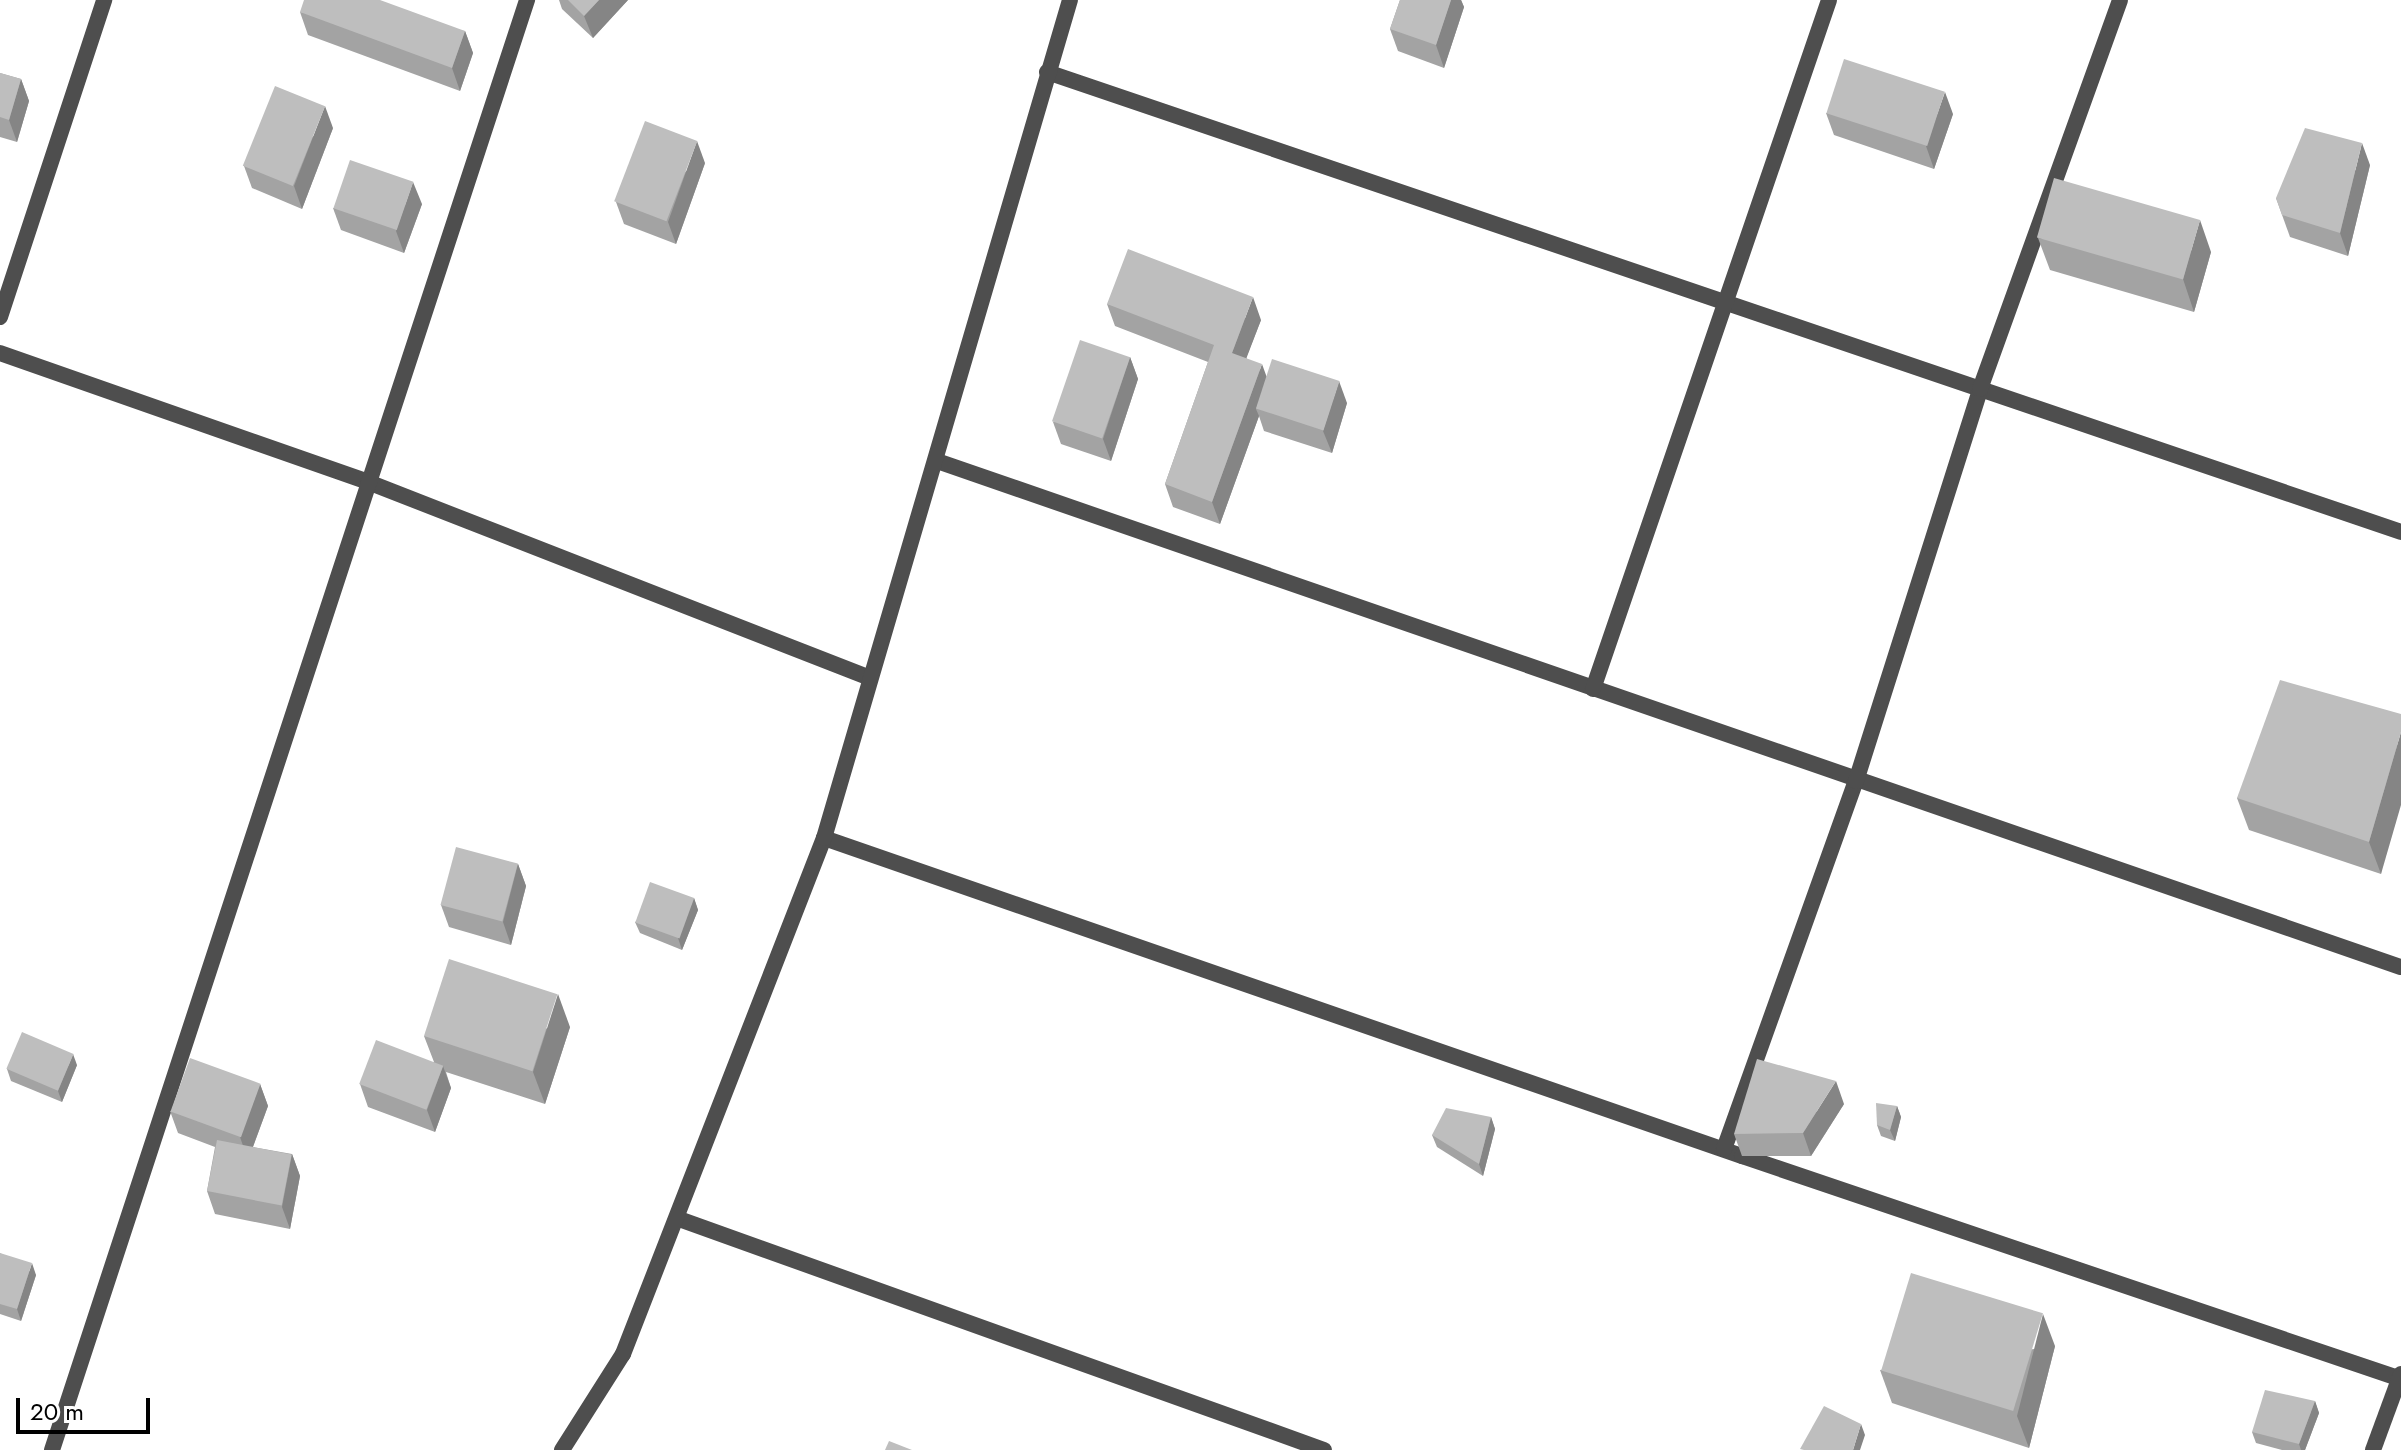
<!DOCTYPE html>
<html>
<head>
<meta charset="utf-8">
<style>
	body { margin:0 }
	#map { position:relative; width:2401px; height:1450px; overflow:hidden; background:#fff; font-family:Jost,sans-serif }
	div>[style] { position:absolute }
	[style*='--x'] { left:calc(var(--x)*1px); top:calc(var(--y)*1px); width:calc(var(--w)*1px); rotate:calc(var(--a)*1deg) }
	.street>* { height:16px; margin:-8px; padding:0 8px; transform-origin:8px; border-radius:8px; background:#4e4e4e }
	.wall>* { inset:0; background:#a3a3a3 }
	.shaded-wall>* { inset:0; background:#858585 }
	.building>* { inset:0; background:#bebebe; transform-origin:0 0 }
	span { translate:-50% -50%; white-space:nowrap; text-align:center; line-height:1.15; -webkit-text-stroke:7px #fff; paint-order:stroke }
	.scale { position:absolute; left:16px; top:1398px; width:134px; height:36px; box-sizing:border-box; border:4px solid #000; border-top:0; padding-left:10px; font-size:24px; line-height:28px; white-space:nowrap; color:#000; -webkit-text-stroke:6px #fff; paint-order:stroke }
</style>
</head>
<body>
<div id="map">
	<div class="street">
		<div style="--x:1047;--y:72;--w:1430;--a:18.76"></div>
		<div style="--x:0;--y:317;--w:334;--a:-71.8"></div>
		<div style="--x:0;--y:353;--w:390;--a:19.3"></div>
		<div style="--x:368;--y:482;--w:539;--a:21.33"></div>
		<div style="--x:937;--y:461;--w:1549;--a:19.07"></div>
		<div style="--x:1593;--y:689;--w:728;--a:-71.09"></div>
		<div style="--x:824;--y:838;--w:972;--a:19.11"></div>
		<div style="--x:1742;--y:1156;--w:696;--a:18.7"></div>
		<div style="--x:1724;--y:1149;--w:391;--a:-70.3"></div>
		<div style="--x:1856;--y:781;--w:411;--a:-72.4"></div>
		<div style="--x:1980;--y:389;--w:413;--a:-70.2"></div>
		<div style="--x:679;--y:1219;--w:685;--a:19.7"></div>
		<div style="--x:52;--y:1450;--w:1526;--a:-71.86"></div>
		<div style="--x:562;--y:1450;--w:114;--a:-57.6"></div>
		<div style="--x:623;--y:1354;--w:554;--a:-68.72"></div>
		<div style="--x:824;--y:838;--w:873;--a:-73.64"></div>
		<div style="--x:2373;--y:1450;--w:81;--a:-69.8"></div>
	</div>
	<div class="wall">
		<div style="clip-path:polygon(559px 0,628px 0,593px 38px,562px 9px)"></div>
		<div style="clip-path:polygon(1400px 0,1461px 0,1464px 7px,1444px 68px,1398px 51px,1390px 29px)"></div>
		<div style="clip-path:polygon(300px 12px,465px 31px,473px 53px,460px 91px,308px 35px)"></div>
		<div style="clip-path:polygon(0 73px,21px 79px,29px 101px,17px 142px,0 137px)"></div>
		<div style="clip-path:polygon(1826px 113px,1953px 114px,1934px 169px,1834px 135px)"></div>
		<div style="clip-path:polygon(333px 128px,302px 209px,252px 188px,244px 166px)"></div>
		<div style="clip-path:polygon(705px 163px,676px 244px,624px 224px,616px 202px)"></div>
		<div style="clip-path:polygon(2370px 165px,2348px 256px,2290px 237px,2276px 198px)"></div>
		<div style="clip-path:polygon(422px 204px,404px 253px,341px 230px,333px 208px)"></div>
		<div style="clip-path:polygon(2038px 238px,2211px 252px,2194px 312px,2050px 270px)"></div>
		<div style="clip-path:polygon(1107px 304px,1261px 320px,1246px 358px,1267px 377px,1347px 403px,1332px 453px,1264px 431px,1259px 416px,1220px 524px,1173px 507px,1165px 484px,1208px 362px,1115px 326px)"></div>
		<div style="clip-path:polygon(1130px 357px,1138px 379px,1111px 461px,1061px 444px,1053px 422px)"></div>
		<div style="clip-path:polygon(2401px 714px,2381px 874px,2249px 830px,2237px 798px)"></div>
		<div style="clip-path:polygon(518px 864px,526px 886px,511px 945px,449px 927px,441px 905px)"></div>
		<div style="clip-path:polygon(694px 898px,698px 910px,682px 950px,640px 933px,635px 922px)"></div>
		<div style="clip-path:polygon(570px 1027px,545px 1104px,446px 1072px,451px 1088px,435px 1132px,368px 1107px,360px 1084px,434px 1062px,424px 1036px)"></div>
		<div style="clip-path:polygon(77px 1065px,62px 1102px,11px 1081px,7px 1069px)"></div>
		<div style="clip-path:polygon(260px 1084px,268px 1106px,253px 1147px,292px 1154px,300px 1176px,290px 1229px,215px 1214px,207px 1191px,215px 1147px,178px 1133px,170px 1111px)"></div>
		<div style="clip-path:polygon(1844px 1104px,1811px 1156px,1742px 1156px,1734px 1134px)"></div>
		<div style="clip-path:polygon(1897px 1106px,1901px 1117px,1895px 1141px,1881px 1136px,1877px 1125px)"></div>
		<div style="clip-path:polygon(1491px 1117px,1495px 1129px,1483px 1176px,1437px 1147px,1432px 1135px)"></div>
		<div style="clip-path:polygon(0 1253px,36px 1275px,21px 1321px,0 1314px)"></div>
		<div style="clip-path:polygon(2055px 1346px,2029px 1448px,1892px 1403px,1880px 1370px)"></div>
		<div style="clip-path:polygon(2315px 1401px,2319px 1413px,2305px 1450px,2282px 1450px,2256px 1443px,2252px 1432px)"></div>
	</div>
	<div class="shaded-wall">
		<div style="clip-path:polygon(599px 0,628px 0,593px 38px,584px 16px)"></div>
		<div style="clip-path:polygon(1451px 0,1461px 0,1464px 7px,1444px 68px,1436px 45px)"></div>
		<div style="clip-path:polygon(465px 31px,473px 53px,460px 91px,452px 68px)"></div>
		<div style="clip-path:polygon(21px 79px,29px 101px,17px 142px,9px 120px)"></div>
		<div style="clip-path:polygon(1945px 92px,1953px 114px,1934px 169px,1926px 146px)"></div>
		<div style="clip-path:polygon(325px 106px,333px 128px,302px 209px,294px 186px)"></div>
		<div style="clip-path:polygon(697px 141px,705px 163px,676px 244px,668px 222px)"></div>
		<div style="clip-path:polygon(2362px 143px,2370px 165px,2348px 256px,2340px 233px)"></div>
		<div style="clip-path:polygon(413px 182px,422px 204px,404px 253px,396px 231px)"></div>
		<div style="clip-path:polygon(2200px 220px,2211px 252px,2194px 312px,2183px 279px)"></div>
		<div style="clip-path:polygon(1253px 297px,1261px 320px,1240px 375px,1232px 353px)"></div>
		<div style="clip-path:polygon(1130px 357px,1138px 379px,1111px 461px,1103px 439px)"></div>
		<div style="clip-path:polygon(1262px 364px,1270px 386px,1256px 409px,1259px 416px,1220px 524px,1212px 502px)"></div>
		<div style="clip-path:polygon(1339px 381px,1347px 403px,1332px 453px,1323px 431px)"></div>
		<div style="clip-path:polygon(2401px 732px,2401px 805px,2381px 874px,2369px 842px)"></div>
		<div style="clip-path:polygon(518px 864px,526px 886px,511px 945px,503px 922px)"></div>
		<div style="clip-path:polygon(694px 898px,698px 910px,682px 950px,678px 938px)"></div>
		<div style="clip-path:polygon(558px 994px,570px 1027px,545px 1104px,533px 1072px)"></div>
		<div style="clip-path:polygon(73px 1054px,77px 1065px,62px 1102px,58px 1091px)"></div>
		<div style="clip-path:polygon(443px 1066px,451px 1088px,435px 1132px,427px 1110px)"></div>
		<div style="clip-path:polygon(1836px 1081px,1844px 1104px,1811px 1156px,1803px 1133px)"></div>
		<div style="clip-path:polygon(260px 1084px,268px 1106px,248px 1160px,240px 1137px)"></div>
		<div style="clip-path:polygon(1897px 1106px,1901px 1117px,1895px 1141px,1890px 1130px)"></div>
		<div style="clip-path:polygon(1491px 1117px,1495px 1129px,1483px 1176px,1479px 1164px)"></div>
		<div style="clip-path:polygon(292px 1154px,300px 1176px,290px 1229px,282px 1207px)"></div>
		<div style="clip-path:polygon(32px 1263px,36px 1275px,21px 1321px,17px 1309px)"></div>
		<div style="clip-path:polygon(2043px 1314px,2055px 1346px,2029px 1448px,2017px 1416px)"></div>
		<div style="clip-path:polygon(2315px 1401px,2319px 1413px,2305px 1450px,2301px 1450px,2299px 1444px)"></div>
		<div style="clip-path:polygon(1861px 1424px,1865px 1435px,1860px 1450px,1853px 1450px)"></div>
	</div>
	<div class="building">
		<div style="clip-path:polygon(304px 0,380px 0,465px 31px,452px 68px,300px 12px)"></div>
		<div style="clip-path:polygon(568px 0,599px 0,584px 16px)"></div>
		<div style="clip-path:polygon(1400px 0,1451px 0,1436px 45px,1390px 29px)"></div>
		<div style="left:1844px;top:59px;width:106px;height:57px;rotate:18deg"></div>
		<div style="clip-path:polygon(0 73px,21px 79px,9px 120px,0 117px)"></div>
		<div style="left:275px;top:86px;width:54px;height:86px;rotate:22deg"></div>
		<div style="left:645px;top:121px;width:56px;height:86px;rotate:21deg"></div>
		<div style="clip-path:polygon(2305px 128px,2362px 143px,2340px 233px,2282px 215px,2276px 198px)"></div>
		<div style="left:350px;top:160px;width:67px;height:51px;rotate:19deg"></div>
		<div style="left:2054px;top:178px;width:152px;height:62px;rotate:16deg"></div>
		<div style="clip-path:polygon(1128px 249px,1253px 297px,1232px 353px,1262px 364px,1212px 502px,1165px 484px,1214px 345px,1107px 304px)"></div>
		<div style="left:1080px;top:340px;width:53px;height:86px;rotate:19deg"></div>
		<div style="left:1272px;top:359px;width:71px;height:52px;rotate:18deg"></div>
		<div style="clip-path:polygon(2280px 680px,2401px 714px,2401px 732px,2369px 842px,2237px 798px)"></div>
		<div style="left:456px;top:847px;width:64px;height:60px;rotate:15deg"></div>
		<div style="left:650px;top:882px;width:47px;height:43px;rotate:20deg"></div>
		<div style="left:449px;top:959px;width:114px;height:81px;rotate:18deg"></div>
		<div style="left:22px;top:1032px;width:56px;height:40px;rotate:23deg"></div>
		<div style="left:376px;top:1040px;width:72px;height:47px;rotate:21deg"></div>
		<div style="left:190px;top:1058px;width:75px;height:57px;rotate:20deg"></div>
		<div style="clip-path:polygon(1757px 1059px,1836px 1081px,1803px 1133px,1734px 1134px)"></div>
		<div style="clip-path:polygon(1876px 1103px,1897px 1106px,1890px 1130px,1877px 1125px)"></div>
		<div style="clip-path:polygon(1446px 1108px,1491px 1117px,1479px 1164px,1432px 1135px)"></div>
		<div style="left:217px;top:1140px;width:76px;height:52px;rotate:11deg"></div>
		<div style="clip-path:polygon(0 1253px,32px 1263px,17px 1309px,0 1304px)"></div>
		<div style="left:1911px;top:1273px;width:138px;height:102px;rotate:17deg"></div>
		<div style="clip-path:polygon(2265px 1390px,2315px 1401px,2299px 1444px,2252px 1432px)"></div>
		<div style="clip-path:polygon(1824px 1406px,1861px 1424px,1853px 1450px,1804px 1450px,1800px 1449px)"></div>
		<div style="clip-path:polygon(889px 1441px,912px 1450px,885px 1450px)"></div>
	</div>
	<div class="scale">20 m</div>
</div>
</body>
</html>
